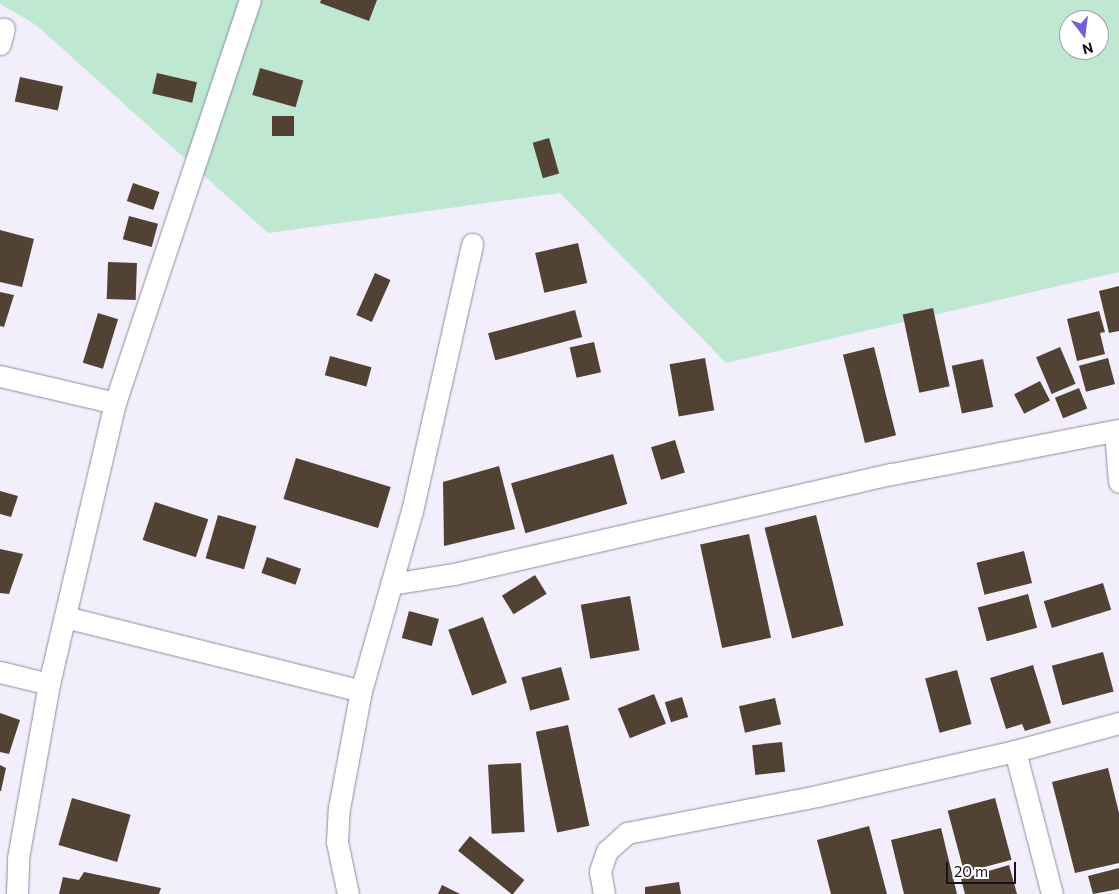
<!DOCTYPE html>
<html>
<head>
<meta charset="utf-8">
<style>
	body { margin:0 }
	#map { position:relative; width:1119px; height:894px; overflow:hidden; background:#f3eefc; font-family:Commissioner,sans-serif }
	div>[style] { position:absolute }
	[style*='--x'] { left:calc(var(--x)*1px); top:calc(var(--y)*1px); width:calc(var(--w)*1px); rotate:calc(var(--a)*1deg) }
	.green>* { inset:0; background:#bee8d2 }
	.building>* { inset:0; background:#524234; transform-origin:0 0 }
	.roads { filter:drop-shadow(0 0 1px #918a9e) drop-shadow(0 0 1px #918a9e) }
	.street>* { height:21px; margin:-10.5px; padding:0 10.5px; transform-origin:10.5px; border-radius:10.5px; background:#fff }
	span { translate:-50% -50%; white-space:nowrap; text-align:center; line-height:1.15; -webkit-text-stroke:5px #fff; paint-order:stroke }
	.north { position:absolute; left:1059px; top:10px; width:50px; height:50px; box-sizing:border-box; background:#fff; border:1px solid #a2a1a3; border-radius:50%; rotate:165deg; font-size:14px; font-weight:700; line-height:20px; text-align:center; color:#16131a }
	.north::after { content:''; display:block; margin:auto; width:18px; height:22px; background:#765ed9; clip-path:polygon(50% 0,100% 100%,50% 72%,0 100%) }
	.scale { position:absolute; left:946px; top:862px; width:70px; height:22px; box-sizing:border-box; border:2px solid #16131a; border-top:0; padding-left:6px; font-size:15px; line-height:18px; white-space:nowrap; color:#16131a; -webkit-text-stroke:4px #fff; paint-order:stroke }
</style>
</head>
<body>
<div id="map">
	<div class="green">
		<div style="clip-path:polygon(evenodd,0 0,1119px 0,1119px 272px,726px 363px,560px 193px,268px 233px,36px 25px,0 4px,0 0,1069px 20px,1099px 20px,1099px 50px,1069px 50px,1069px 20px)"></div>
	</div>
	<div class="building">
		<div style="clip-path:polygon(321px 0,377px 0,369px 21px,320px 3px)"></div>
		<div style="left:260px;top:68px;width:45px;height:28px;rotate:16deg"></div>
		<div style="left:157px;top:73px;width:41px;height:21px;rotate:13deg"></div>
		<div style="left:20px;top:77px;width:44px;height:25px;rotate:12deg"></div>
		<div style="left:272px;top:116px;width:22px;height:20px"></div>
		<div style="left:549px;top:138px;width:37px;height:17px;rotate:74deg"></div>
		<div style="left:133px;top:183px;width:28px;height:19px;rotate:19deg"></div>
		<div style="left:129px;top:216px;width:30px;height:24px;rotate:15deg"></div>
		<div style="clip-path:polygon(0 230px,34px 239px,22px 287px,0 282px)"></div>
		<div style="left:578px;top:243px;width:41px;height:44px;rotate:77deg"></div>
		<div style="left:108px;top:262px;width:29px;height:37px;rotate:2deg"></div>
		<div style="left:375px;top:273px;width:17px;height:46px;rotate:24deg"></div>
		<div style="clip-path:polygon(1119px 286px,1119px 331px,1109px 333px,1099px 291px)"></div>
		<div style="clip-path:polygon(0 292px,14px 295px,4px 327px,0 326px)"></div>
		<div style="left:933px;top:308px;width:80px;height:31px;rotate:78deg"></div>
		<div style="left:575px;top:310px;width:28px;height:90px;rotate:75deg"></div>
		<div style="clip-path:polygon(1099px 311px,1105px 332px,1100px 333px,1105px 354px,1077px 361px,1067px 319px)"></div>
		<div style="left:98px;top:313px;width:21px;height:52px;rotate:17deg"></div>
		<div style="left:594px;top:342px;width:31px;height:25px;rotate:77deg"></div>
		<div style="left:874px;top:347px;width:91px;height:32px;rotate:76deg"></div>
		<div style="left:1060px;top:347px;width:40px;height:26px;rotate:67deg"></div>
		<div style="left:330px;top:356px;width:43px;height:20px;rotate:15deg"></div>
		<div style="left:705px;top:358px;width:53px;height:36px;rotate:80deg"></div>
		<div style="left:1108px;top:358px;width:27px;height:30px;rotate:75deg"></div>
		<div style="left:983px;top:359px;width:49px;height:32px;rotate:78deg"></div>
		<div style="left:1040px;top:381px;width:22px;height:29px;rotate:63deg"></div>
		<div style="left:1079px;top:388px;width:22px;height:26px;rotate:68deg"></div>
		<div style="left:675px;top:440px;width:34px;height:25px;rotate:73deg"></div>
		<div style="left:613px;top:454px;width:52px;height:106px;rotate:74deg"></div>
		<div style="left:296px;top:458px;width:99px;height:43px;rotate:17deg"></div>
		<div style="clip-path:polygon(499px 466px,515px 529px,444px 546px,443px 482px)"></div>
		<div style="clip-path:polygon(0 491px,18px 496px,11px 517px,0 514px)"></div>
		<div style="left:155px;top:502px;width:56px;height:40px;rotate:18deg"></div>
		<div style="left:218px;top:515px;width:40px;height:45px;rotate:16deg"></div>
		<div style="left:816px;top:515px;width:114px;height:53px;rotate:76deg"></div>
		<div style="left:749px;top:534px;width:106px;height:50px;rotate:78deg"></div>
		<div style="clip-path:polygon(0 549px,23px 554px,9px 594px,0 593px)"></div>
		<div style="left:1024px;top:551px;width:33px;height:49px;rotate:76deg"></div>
		<div style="left:267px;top:557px;width:36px;height:17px;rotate:19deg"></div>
		<div style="left:535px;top:575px;width:22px;height:39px;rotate:58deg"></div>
		<div style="left:1103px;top:583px;width:28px;height:62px;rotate:73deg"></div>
		<div style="left:1028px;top:594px;width:35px;height:52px;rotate:75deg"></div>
		<div style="left:630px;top:596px;width:55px;height:50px;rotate:80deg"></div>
		<div style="left:409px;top:611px;width:31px;height:28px;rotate:15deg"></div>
		<div style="left:483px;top:617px;width:70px;height:37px;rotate:70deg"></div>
		<div style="left:1103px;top:652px;width:41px;height:53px;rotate:75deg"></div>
		<div style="clip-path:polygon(1033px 665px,1051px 723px,1025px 731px,1022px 724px,1006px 729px,990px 678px)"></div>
		<div style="left:561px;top:667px;width:34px;height:41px;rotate:75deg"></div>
		<div style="left:957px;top:670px;width:56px;height:33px;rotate:75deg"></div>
		<div style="left:654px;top:694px;width:32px;height:39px;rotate:68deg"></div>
		<div style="left:682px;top:697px;width:21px;height:18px;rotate:73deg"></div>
		<div style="left:775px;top:698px;width:27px;height:37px;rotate:77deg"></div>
		<div style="clip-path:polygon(0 713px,20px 720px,9px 754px,0 752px)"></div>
		<div style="left:568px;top:725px;width:103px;height:33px;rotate:78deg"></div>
		<div style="left:782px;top:742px;width:30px;height:30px;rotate:84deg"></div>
		<div style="left:521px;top:763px;width:69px;height:33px;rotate:87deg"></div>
		<div style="clip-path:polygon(0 765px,6px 768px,1px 791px,0 791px)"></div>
		<div style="clip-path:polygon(1108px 768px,1119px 813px,1119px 863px,1075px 873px,1052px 782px)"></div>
		<div style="left:72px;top:798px;width:61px;height:49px;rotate:16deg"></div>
		<div style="left:995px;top:798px;width:64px;height:49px;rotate:75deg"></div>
		<div style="clip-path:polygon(869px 826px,887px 894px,831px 894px,817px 840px)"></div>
		<div style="clip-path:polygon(941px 828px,957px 894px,904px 894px,891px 840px)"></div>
		<div style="left:470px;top:836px;width:70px;height:19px;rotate:39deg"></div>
		<div style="clip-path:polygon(1009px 865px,1017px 894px,965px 894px,961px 879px)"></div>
		<div style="clip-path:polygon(1119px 868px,1119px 889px,1093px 894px,1088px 876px)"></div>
		<div style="clip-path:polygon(84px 872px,161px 888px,159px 894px,59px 894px,63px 877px,79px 880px)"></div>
		<div style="clip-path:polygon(679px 882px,681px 894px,645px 894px,645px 887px)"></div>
		<div style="clip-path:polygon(442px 885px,460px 894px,438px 894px)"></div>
	</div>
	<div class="roads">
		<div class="street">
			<div style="--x:0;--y:44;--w:16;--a:-76"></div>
			<div style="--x:0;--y:376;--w:118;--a:13.2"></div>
			<div style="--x:1115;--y:431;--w:51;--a:85.5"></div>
			<div style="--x:391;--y:584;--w:64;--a:-9"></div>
			<div style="--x:454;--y:574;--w:449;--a:-12.9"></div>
			<div style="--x:892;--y:474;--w:231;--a:-11"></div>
			<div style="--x:65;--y:617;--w:305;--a:14"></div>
			<div style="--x:0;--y:672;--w:50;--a:13.8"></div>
			<div style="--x:1015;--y:751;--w:148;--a:75.5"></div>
			<div style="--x:17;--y:894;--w:36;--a:-88"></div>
			<div style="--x:18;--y:858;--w:177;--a:-79.9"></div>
			<div style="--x:49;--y:684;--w:289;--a:-76.8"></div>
			<div style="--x:115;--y:403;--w:425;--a:-71.5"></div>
			<div style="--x:348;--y:894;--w:53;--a:-101.9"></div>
			<div style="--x:337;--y:842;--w:34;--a:-87"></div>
			<div style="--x:339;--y:808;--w:119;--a:-79.4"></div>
			<div style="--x:361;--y:691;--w:187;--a:-74.2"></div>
			<div style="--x:412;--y:511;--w:274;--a:-77.3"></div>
			<div style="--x:604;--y:894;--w:23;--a:-100"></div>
			<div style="--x:600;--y:871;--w:21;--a:-71"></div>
			<div style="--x:607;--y:851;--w:27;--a:-42"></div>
			<div style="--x:627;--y:833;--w:194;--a:-11"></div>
			<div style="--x:817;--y:796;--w:203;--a:-12.8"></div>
			<div style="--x:1015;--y:751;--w:108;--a:-15.1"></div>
		</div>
	</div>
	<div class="north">N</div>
	<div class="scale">20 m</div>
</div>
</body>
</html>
